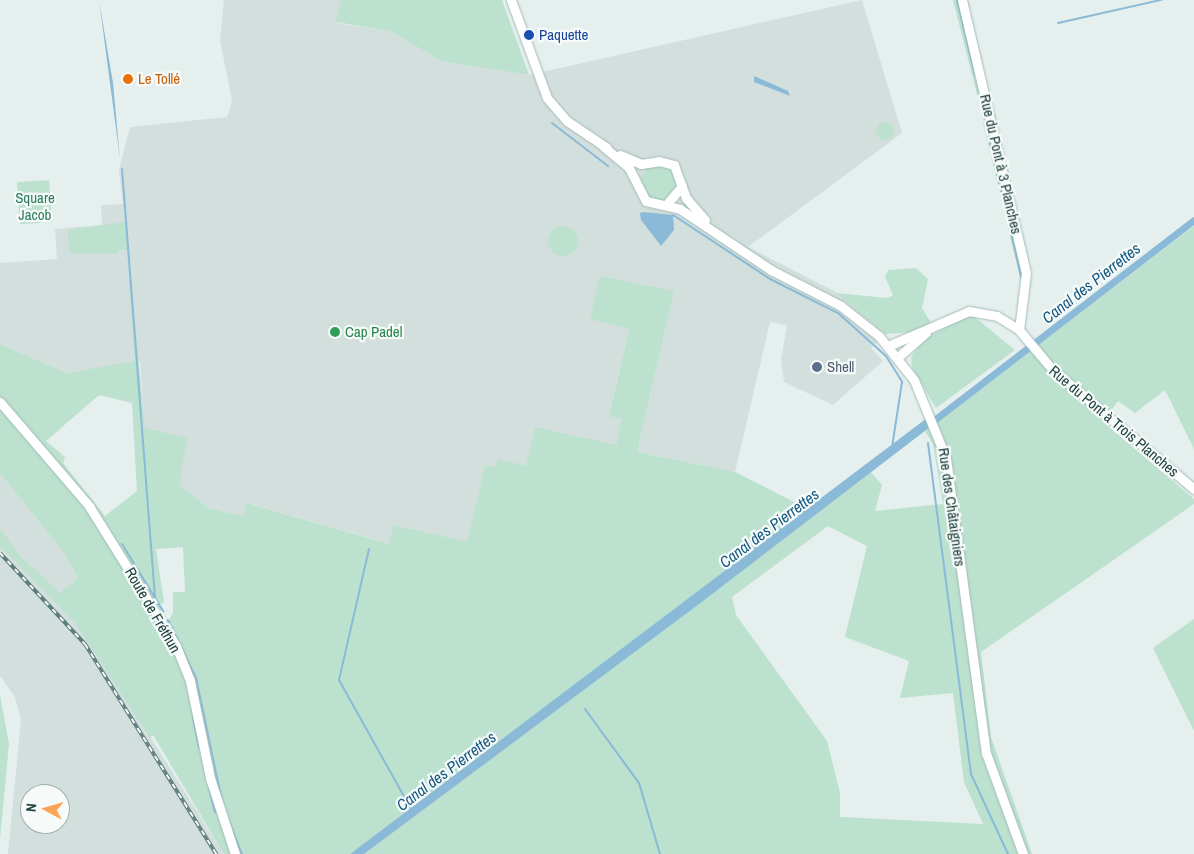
<!DOCTYPE html>
<html>
<head>
<meta charset="utf-8">
<style>
	body { margin:0 }
	#map { position:relative; width:1194px; height:854px; overflow:hidden; background:#e5efed; font-family:"Archivo Narrow",sans-serif }
	div>[style] { position:absolute }
	[style*='--x'] { left:calc(var(--x)*1px); top:calc(var(--y)*1px); width:calc(var(--w)*1px); rotate:calc(var(--a)*1deg) }
	.built>* { inset:0; background:#d3dfdd }
	.green>* { inset:0; background:#bce1ce; transform-origin:0 0 }
	.round { border-radius:50% }
	.water>* { inset:0; background:#8abad7 }
	.stream>* { height:2px; margin:-1px; padding:0 1px; transform-origin:1px; border-radius:1px; background:#8abad7 }
	.canal>* { height:7px; margin:-3.5px; padding:0 3.5px; transform-origin:3.5px; border-radius:3.5px; background:#8abad7 }
	.roads { filter:drop-shadow(0 0 1px #a2bbb9) drop-shadow(0 0 1px #a2bbb9) }
	.secondary>* { height:9px; margin:-4.5px; padding:0 4.5px; transform-origin:4.5px; border-radius:4.5px; background:#fff }
	.rail>* { height:4px; margin-top:-2px; transform-origin:0; background:repeating-linear-gradient(90deg,#f6fbf9 0 5.5px,#5d7d7c 0 11px); box-sizing:border-box; border-block:1px solid #5d7d7c }
	.dots>* { width:14px; height:14px; translate:-50% -50%; box-sizing:border-box; border:2px solid #f6fbf9; border-radius:50% }
	span { translate:-50% -50%; white-space:nowrap; text-align:center; line-height:1.15; -webkit-text-stroke:4.5px #f6fbf9; paint-order:stroke }
	.transit-label { font-size:15px; color:#164399 }
	.left { translate:0 -50%; text-align:left }
	.food-label { font-size:15px; color:#c56008 }
	.street-label { font-size:15px; color:#224241 }
	.park-label { font-size:15px; color:#297c5c }
	.leisure-label { font-size:15px; color:#27864d }
	.service-label { font-size:15px; color:#4e5e75 }
	.water-label { font-size:16px; color:#175983; font-style:italic }
	.north { position:absolute; left:20px; top:784px; width:50px; height:50px; box-sizing:border-box; background:#f6fbf9; border:1px solid #a1b1af; border-radius:50%; rotate:276deg; font-size:14px; font-weight:700; line-height:20px; text-align:center; color:#224241 }
	.north::after { content:''; display:block; margin:auto; width:18px; height:22px; background:#fba357; clip-path:polygon(50% 0,100% 100%,50% 72%,0 100%) }
</style>
</head>
<body>
<div id="map">
	<div class="built">
		<div style="clip-path:polygon(224px 0,341px 0,337px 23px,390px 31px,441px 61px,529px 75px,862px 0,902px 133px,748px 247px,836px 292px,871px 321px,886px 334px,871px 348px,883px 361px,833px 405px,784px 382px,781px 360px,787px 325px,770px 322px,735px 472px,637px 452px,674px 291px,629px 328px,609px 415px,622px 419px,616px 445px,526px 467px,499px 459px,496px 468px,485px 465px,467px 543px,394px 525px,390px 544px,248px 503px,243px 516px,208px 508px,178px 485px,145px 428px,140px 361px,67px 373px,0 344px,0 263px,57px 259px,55px 229px,102px 225px,101px 205px,123px 204px,119px 170px,130px 127px,227px 117px,232px 101px,220px 40px)"></div>
		<div style="clip-path:polygon(evenodd,0 473px,65px 554px,78px 578px,60px 593px,224px 854px,8px 854px,21px 719px,15px 697px,0 676px,0 473px,30px 794px,60px 794px,60px 824px,30px 824px,30px 794px)"></div>
	</div>
	<div class="green">
		<div style="clip-path:polygon(341px 0,502px 0,529px 75px,441px 61px,390px 31px,336px 22px)"></div>
		<div style="clip-path:polygon(953px 0,959px 0,985px 109px,981px 110px)"></div>
		<div class="round" style="left:876px;top:122px;width:18px;height:18px"></div>
		<div style="clip-path:polygon(989px 122px,1023px 270px,1022px 285px,983px 123px)"></div>
		<div class="round" style="left:641px;top:165px;width:36px;height:36px"></div>
		<div style="clip-path:polygon(evenodd,121px 169px,145px 428px,187px 438px,179px 485px,208px 508px,243px 516px,247px 503px,389px 544px,394px 525px,467px 542px,485px 465px,496px 467px,498px 459px,526px 466px,535px 427px,616px 445px,622px 419px,609px 416px,629px 329px,590px 319px,600px 276px,674px 291px,637px 452px,735px 472px,808px 509px,350px 854px,224px 854px,153px 735px,150px 738px,75px 623px,0 546px,0 528px,19px 555px,60px 593px,78px 578px,65px 554px,0 473px,0 344px,67px 373px,135px 361px,127px 249px,118px 250px,118px 254px,69px 253px,68px 230px,125px 222px,127px 242px,121px 169px,99px 395px,132px 403px,137px 491px,105px 516px,63px 463px,65px 457px,46px 441px,99px 395px,121px 169px,183px 547px,185px 592px,173px 592px,173px 612px,167px 625px,157px 606px,164px 602px,156px 549px,183px 547px)"></div>
		<div style="left:49px;top:180px;width:42px;height:32px;rotate:86deg"></div>
		<div style="clip-path:polygon(evenodd,1194px 226px,1194px 449px,1165px 390px,1135px 413px,1118px 401px,1103px 422px,1194px 499px,1194px 504px,981px 652px,991px 737px,1032px 854px,364px 854px,871px 472px,882px 485px,875px 511px,943px 504px,933px 444px,925px 431px,1194px 226px,828px 526px,867px 546px,845px 637px,909px 661px,900px 698px,953px 693px,964px 782px,983px 824px,840px 817px,840px 793px,827px 741px,736px 615px,732px 597px,828px 526px)"></div>
		<div class="round" style="left:548px;top:226px;width:30px;height:30px"></div>
		<div style="clip-path:polygon(916px 268px,928px 279px,922px 308px,931px 323px,913px 332px,886px 334px,836px 293px,887px 298px,893px 295px,885px 277px,888px 270px)"></div>
		<div style="clip-path:polygon(971px 314px,1015px 350px,936px 408px,912px 368px,911px 357px,924px 339px)"></div>
		<div style="clip-path:polygon(1194px 619px,1194px 731px,1153px 648px)"></div>
		<div style="clip-path:polygon(0 695px,9px 744px,0 839px)"></div>
	</div>
	<div class="water">
		<div style="clip-path:polygon(99px 0,113px 83px,120px 159px,110px 83px)"></div>
		<div style="clip-path:polygon(754px 76px,788px 91px,790px 96px,754px 82px)"></div>
		<div style="clip-path:polygon(644px 212px,673px 215px,674px 230px,661px 246px,641px 220px,640px 213px)"></div>
		<div style="clip-path:polygon(927px 418px,930px 427px,699px 604px,364px 854px,350px 854px)"></div>
	</div>
	<div class="stream">
		<div style="--x:957;--y:0;--w:77;--a:76.5"></div>
		<div style="--x:1058;--y:23;--w:106;--a:-12.6"></div>
		<div style="--x:552;--y:123;--w:71;--a:37.5"></div>
		<div style="--x:986;--y:124;--w:157;--a:77.1"></div>
		<div style="--x:122;--y:169;--w:431;--a:85.6"></div>
		<div style="--x:673;--y:215;--w:116;--a:33.4"></div>
		<div style="--x:770;--y:279;--w:76;--a:26.6"></div>
		<div style="--x:838;--y:313;--w:64;--a:41.9"></div>
		<div style="--x:886;--y:356;--w:31;--a:58"></div>
		<div style="--x:902;--y:382;--w:66;--a:98.7"></div>
		<div style="--x:928;--y:443;--w:334;--a:82.6"></div>
		<div style="--x:971;--y:774;--w:88;--a:65.2"></div>
		<div style="--x:122;--y:544;--w:79;--a:58.5"></div>
		<div style="--x:369;--y:549;--w:134;--a:102.9"></div>
		<div style="--x:339;--y:680;--w:148;--a:60.8"></div>
		<div style="--x:168;--y:620;--w:64;--a:64.2"></div>
		<div style="--x:196;--y:678;--w:126;--a:78.1"></div>
		<div style="--x:585;--y:709;--w:92;--a:53.9"></div>
		<div style="--x:639;--y:783;--w:74;--a:73.5"></div>
		<div style="--x:193;--y:717;--w:31;--a:79"></div>
		<div style="--x:209;--y:788;--w:25;--a:76"></div>
		<div style="--x:229;--y:822;--w:35;--a:68"></div>
	</div>
	<div class="canal">
		<div style="--x:929;--y:424;--w:334;--a:-37.6"></div>
	</div>
	<div class="roads">
		<div class="secondary">
			<div style="--x:511;--y:0;--w:104;--a:69.8"></div>
			<div style="--x:547;--y:98;--w:30;--a:49"></div>
			<div style="--x:567;--y:121;--w:48;--a:34"></div>
			<div style="--x:962;--y:0;--w:280;--a:76.8"></div>
			<div style="--x:1026;--y:273;--w:57;--a:97"></div>
			<div style="--x:603;--y:146;--w:34;--a:40"></div>
			<div style="--x:629;--y:168;--w:37;--a:63"></div>
			<div style="--x:646;--y:201;--w:35;--a:13"></div>
			<div style="--x:680;--y:209;--w:110;--a:33.8"></div>
			<div style="--x:771;--y:270;--w:79;--a:27.2"></div>
			<div style="--x:841;--y:306;--w:48;--a:38.3"></div>
			<div style="--x:879;--y:336;--w:56;--a:51.5"></div>
			<div style="--x:914;--y:380;--w:84;--a:67.7"></div>
			<div style="--x:946;--y:458;--w:298;--a:82.3"></div>
			<div style="--x:986;--y:753;--w:108;--a:69.9"></div>
			<div style="--x:620;--y:155;--w:23;--a:23"></div>
			<div style="--x:641;--y:164;--w:18;--a:-9"></div>
			<div style="--x:659;--y:161;--w:16;--a:15"></div>
			<div style="--x:674;--y:165;--w:35;--a:70"></div>
			<div style="--x:686;--y:198;--w:29;--a:49"></div>
			<div style="--x:666;--y:205;--w:25;--a:-50"></div>
			<div style="--x:888;--y:346;--w:88;--a:-23.4"></div>
			<div style="--x:969;--y:311;--w:28;--a:10"></div>
			<div style="--x:997;--y:316;--w:26;--a:32"></div>
			<div style="--x:1019;--y:330;--w:51;--a:49.8"></div>
			<div style="--x:1052;--y:369;--w:186;--a:40.2"></div>
			<div style="--x:898;--y:357;--w:37;--a:-41"></div>
			<div style="--x:0;--y:402;--w:137;--a:49.4"></div>
			<div style="--x:89;--y:506;--w:165;--a:58.1"></div>
			<div style="--x:176;--y:646;--w:38;--a:68"></div>
			<div style="--x:190;--y:681;--w:99;--a:78.3"></div>
			<div style="--x:210;--y:778;--w:80;--a:71.8"></div>
		</div>
	</div>
	<div class="rail">
		<div style="--x:0;--y:553;--w:125;--a:47"></div>
		<div style="--x:85;--y:644;--w:248;--a:58"></div>
	</div>
	<div class="dots">
		<div style="left:529px;top:35px;background:#1a4fb4"></div>
		<div style="left:128px;top:79px;background:#e8710a"></div>
		<div style="left:335px;top:332px;background:#2e9e5b"></div>
		<div style="left:817px;top:367px;background:#5c6f8a"></div>
	</div>
	<div class="transit-label">
		<span class="left" style="left:539px;top:35px">Paquette</span>
	</div>
	<div class="food-label">
		<span class="left" style="left:138px;top:79px">Le Tollé</span>
	</div>
	<div class="street-label">
		<span style="left:1001px;top:164px;rotate:77deg">Rue du Pont à 3 Planches</span>
		<span style="left:1114px;top:421px;rotate:40deg">Rue du Pont à Trois Planches</span>
		<span style="left:952px;top:507px;rotate:82deg">Rue des Châtaigniers</span>
		<span style="left:153px;top:610px;rotate:60deg">Route de Fréthun</span>
	</div>
	<div class="park-label">
		<span style="left:35px;top:206px">Square<br>Jacob</span>
	</div>
	<div class="leisure-label">
		<span class="left" style="left:345px;top:332px">Cap Padel</span>
	</div>
	<div class="service-label">
		<span class="left" style="left:827px;top:367px">Shell</span>
	</div>
	<div class="water-label">
		<span style="left:1091px;top:283px;rotate:-38deg">Canal des Pierrettes</span>
		<span style="left:769px;top:528px;rotate:-37deg">Canal des Pierrettes</span>
		<span style="left:446px;top:771px;rotate:-37deg">Canal des Pierrettes</span>
	</div>
	<div class="north">N</div>
</div>
</body>
</html>
